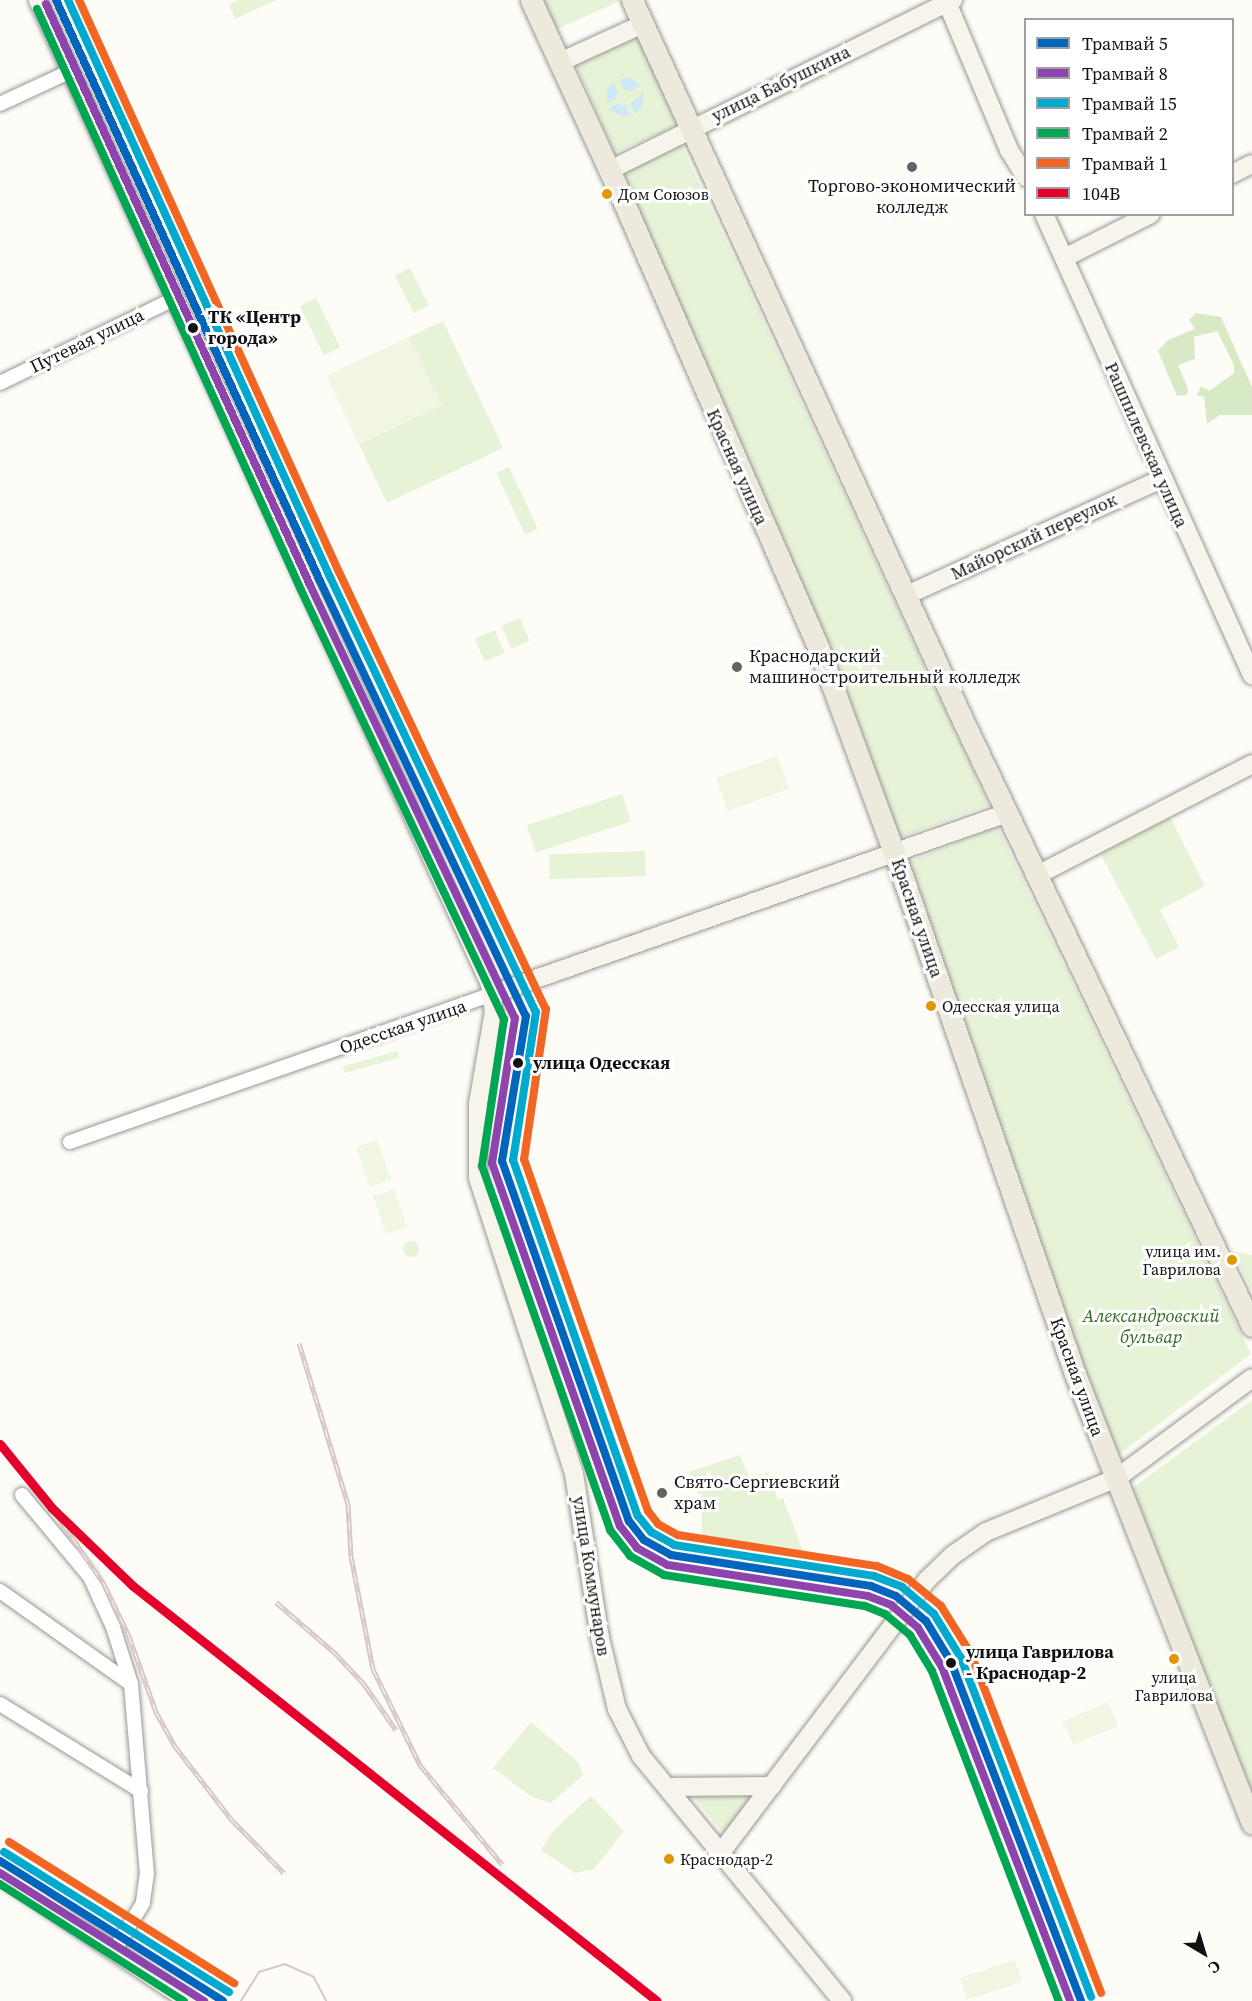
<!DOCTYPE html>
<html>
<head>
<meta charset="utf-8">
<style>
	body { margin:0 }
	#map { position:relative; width:1252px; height:2001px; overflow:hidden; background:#fdfcf7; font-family:"Source Serif 4",serif }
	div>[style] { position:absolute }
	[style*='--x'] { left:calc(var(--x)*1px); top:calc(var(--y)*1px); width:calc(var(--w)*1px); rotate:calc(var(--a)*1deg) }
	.green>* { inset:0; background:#e7f3d7; transform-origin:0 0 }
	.round { border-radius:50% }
	.forest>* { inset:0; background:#d8eac5 }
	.pitch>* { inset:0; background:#f0f6e1; transform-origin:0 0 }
	.water>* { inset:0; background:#cde8f7 }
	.roads { filter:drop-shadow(0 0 2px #979795) drop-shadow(0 0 2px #979795) }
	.street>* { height:14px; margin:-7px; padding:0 7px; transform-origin:7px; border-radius:7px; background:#fffffe }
	.secondary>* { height:18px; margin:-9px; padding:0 9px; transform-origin:9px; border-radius:9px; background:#f6f4eb }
	.primary>* { height:21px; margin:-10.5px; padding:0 10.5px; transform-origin:10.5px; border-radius:10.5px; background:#ede9dc }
	.tram>* { height:1.5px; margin:-0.75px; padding:0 0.75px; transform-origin:0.75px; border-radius:0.75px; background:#d9c6c7 }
	.rail>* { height:5px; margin-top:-2.5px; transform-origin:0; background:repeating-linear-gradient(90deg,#fff 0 9px,#d9c6c7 0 18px); box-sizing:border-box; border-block:2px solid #d9c6c7 }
	.rail-1>* { height:9px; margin:-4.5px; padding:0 4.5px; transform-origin:4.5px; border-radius:4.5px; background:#e4002b }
	.tram-1>* { height:8px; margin:-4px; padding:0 4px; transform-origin:4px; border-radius:4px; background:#0065bd }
	.tram-2>* { height:8px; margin:-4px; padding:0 4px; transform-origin:4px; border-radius:4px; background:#8e44ad }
	.tram-3>* { height:8px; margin:-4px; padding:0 4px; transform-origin:4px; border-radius:4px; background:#00a9ce }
	.tram-4>* { height:8px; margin:-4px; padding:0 4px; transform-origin:4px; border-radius:4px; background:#00a651 }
	.tram-5>* { height:8px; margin:-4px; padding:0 4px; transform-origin:4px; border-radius:4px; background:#f26522 }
	.dots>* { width:16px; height:16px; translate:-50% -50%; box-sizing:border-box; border:3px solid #fff; border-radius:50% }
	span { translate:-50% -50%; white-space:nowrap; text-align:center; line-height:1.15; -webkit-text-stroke:6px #fff; paint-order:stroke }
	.bus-label { font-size:16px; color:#111 }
	.left { translate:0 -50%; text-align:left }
	.right { translate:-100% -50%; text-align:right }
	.street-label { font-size:18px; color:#111 }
	.poi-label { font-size:18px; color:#111 }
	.stop-label { font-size:18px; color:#111; font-weight:700 }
	.park-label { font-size:18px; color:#2f6b1f; font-style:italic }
	.legend { position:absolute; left:1024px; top:18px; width:210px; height:198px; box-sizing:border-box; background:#fff; border:2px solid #a0a0a0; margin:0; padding:8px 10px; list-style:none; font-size:18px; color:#111 }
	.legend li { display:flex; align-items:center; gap:12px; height:30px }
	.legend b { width:30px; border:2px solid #a0a0a0 }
	.north { position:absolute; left:1174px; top:1923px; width:60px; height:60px; -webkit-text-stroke:4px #fff; paint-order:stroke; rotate:142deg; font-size:16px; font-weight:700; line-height:24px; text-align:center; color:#111 }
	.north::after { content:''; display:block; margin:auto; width:21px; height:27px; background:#111; clip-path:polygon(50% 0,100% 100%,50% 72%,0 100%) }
</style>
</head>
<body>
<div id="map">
	<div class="green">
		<div style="clip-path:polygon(239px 0,276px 0,235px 19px,229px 5px)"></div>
		<div style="clip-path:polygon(541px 0,620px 0,620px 1px,555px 30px)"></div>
		<div style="left:637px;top:35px;width:99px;height:68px;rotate:66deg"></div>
		<div style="clip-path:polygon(680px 142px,989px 805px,899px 838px,828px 641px,617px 172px)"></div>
		<div style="left:410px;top:268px;width:42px;height:17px;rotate:63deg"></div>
		<div style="left:316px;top:298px;width:55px;height:18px;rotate:64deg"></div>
		<div style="clip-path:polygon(443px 321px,503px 448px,387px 503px,359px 444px,441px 405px,409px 337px)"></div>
		<div style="left:509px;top:467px;width:68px;height:14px;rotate:65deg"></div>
		<div style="left:520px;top:618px;width:25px;height:20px;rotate:67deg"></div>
		<div style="left:495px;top:630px;width:25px;height:22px;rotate:67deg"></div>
		<div style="left:622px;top:794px;width:29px;height:100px;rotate:72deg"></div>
		<div style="clip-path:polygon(1170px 817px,1205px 886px,1160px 910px,1179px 947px,1156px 959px,1100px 853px)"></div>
		<div style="clip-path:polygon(997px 826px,1251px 1354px,1113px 1459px,909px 862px)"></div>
		<div style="left:645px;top:851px;width:25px;height:96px;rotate:88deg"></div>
		<div style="left:397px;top:1051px;width:7px;height:56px;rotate:74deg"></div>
		<div class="round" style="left:403px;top:1241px;width:16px;height:16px"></div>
		<div style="clip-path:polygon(1232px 1251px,1252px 1255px,1252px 1290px)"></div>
		<div style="clip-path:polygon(1252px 1400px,1252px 1798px,1131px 1489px)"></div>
		<div style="clip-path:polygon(740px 1455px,749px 1478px,768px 1472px,778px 1500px,783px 1498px,805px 1557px,702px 1543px,702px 1503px,689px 1472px)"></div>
		<div style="clip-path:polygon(531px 1722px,579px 1763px,583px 1775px,551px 1803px,532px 1797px,493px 1768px)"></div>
		<div style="clip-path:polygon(760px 1793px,726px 1836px,691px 1794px)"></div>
		<div style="clip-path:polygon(591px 1796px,624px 1831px,594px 1869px,575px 1873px,541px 1850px,554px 1830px)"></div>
	</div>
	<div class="forest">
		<div style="clip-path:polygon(1196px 313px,1221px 317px,1252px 387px,1252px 415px,1220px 415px,1207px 424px,1204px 397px,1197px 395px,1201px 386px,1209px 391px,1234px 373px,1234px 365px,1217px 331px,1194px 337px,1195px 359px,1178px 365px,1188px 389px,1187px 395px,1177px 396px,1158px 351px,1168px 340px,1195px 329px,1189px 320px)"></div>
	</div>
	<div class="pitch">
		<div style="left:409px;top:337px;width:75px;height:91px;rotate:65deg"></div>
		<div style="left:777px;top:756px;width:35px;height:65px;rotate:70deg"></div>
		<div style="left:377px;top:1140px;width:42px;height:22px;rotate:71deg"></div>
		<div style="left:394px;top:1189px;width:40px;height:22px;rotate:71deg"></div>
		<div style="left:1108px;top:1702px;width:26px;height:49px;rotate:67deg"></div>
		<div style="left:1015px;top:1960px;width:23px;height:58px;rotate:72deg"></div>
	</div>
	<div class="water">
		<div style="clip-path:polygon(631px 78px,641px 86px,631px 91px,624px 89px,620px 79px)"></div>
		<div style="clip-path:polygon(613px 82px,618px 92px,616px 99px,607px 103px,607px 90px)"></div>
		<div style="clip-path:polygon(643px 92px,642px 106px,635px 114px,630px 104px)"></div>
		<div style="clip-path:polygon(618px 104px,626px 106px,630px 116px,618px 115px,609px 108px)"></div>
	</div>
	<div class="roads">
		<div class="street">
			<div style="--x:0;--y:104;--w:78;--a:-24.9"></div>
			<div style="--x:0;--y:383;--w:193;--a:-25.8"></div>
			<div style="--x:70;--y:1142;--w:448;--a:-19.3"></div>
			<div style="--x:22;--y:1495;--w:107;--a:50.3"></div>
			<div style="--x:90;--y:1577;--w:55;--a:65.3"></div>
			<div style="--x:113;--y:1627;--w:60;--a:72.5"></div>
			<div style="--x:131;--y:1684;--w:190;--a:85.2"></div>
			<div style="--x:147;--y:1873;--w:30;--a:98"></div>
			<div style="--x:143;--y:1903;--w:56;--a:121.1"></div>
			<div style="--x:0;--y:1591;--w:161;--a:35.4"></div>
			<div style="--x:0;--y:1704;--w:166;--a:31.7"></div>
		</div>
		<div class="secondary">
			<div style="--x:38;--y:0;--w:1083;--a:65.33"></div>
			<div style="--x:490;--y:984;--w:27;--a:82"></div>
			<div style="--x:494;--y:1011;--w:94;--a:99.8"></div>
			<div style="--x:478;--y:1104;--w:74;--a:90"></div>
			<div style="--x:478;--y:1178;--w:311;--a:72"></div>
			<div style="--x:574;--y:1474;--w:166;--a:81"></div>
			<div style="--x:600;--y:1638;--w:73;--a:76.5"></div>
			<div style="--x:617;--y:1709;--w:53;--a:62.9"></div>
			<div style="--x:641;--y:1756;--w:317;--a:50.6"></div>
			<div style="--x:946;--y:0;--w:163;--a:67.2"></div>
			<div style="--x:1009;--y:150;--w:32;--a:58"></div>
			<div style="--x:560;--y:62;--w:91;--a:-24.6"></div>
			<div style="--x:610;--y:170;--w:383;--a:-26.4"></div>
			<div style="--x:1232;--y:174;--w:22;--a:-27"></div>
			<div style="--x:1044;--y:214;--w:506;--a:65.72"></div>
			<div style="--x:1064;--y:258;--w:97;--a:-26.8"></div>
			<div style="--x:907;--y:595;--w:280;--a:-24.5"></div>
			<div style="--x:1037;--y:875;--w:242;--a:-27.3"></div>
			<div style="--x:493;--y:994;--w:545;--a:-19.4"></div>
			<div style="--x:669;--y:1787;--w:103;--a:-0.6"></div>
			<div style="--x:722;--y:1851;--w:340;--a:-52.9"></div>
			<div style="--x:927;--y:1580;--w:36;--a:-44"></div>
			<div style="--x:953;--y:1555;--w:40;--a:-34.9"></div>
			<div style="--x:986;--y:1532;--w:142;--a:-22.4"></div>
			<div style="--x:1117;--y:1478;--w:168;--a:-36.5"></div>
			<div style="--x:0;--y:1875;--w:227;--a:33.7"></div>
		</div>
		<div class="primary">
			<div style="--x:531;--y:0;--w:208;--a:65.3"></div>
			<div style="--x:618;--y:189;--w:500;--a:66.4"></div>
			<div style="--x:818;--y:647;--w:219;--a:69.7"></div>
			<div style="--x:894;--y:852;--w:552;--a:70.88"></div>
			<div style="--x:1075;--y:1374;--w:483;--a:68.5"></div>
			<div style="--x:632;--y:0;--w:798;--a:65.33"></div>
			<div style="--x:965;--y:725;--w:666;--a:64.47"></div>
		</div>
	</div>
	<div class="tram">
		<div style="--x:241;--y:2001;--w:34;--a:-58"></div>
		<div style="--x:259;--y:1972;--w:27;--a:-17"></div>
		<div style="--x:285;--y:1964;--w:32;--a:24"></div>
		<div style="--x:314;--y:1977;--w:27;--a:62"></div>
	</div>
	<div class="rail">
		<div style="--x:299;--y:1343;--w:168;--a:73.1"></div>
		<div style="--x:348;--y:1504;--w:52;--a:86.7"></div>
		<div style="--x:351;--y:1556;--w:115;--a:79"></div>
		<div style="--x:373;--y:1669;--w:107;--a:63.9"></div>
		<div style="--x:420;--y:1765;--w:129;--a:50.4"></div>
		<div style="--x:52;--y:1508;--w:92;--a:55.6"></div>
		<div style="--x:104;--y:1584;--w:58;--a:64.3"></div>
		<div style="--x:129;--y:1636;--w:81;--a:70.4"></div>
		<div style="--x:156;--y:1712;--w:38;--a:61"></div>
		<div style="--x:174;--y:1745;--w:95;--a:52.3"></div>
		<div style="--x:232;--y:1820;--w:74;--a:45.5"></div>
		<div style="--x:276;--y:1602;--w:77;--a:40.8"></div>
		<div style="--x:334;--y:1652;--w:44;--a:46.8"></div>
		<div style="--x:364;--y:1684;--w:56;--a:55.2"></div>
	</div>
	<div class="rail-1">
		<div style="--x:0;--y:1444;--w:82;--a:50.9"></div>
		<div style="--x:52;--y:1508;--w:112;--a:43.9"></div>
		<div style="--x:133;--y:1586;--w:668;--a:38.38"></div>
	</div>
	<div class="tram-1">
		<div style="--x:56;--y:0;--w:638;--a:65.56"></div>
		<div style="--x:320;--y:581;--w:481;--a:64.7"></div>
		<div style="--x:526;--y:1016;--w:147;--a:99.4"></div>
		<div style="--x:502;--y:1161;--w:382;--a:70.6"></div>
		<div style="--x:629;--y:1521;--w:24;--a:52"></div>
		<div style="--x:644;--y:1540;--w:31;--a:29"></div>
		<div style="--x:671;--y:1555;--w:202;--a:8.8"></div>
		<div style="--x:871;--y:1586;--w:27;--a:22"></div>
		<div style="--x:896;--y:1596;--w:39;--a:40"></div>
		<div style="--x:926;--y:1621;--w:48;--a:58.6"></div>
		<div style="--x:951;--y:1662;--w:363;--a:69"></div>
		<div style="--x:0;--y:1861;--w:263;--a:32.1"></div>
	</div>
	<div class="tram-2">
		<div style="--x:46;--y:4;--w:638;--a:65.56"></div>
		<div style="--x:310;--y:585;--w:479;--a:64.7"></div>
		<div style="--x:515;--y:1018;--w:147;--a:99"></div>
		<div style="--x:492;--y:1163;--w:385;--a:70.6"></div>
		<div style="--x:620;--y:1526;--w:28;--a:52"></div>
		<div style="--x:637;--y:1548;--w:35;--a:29"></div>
		<div style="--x:668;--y:1565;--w:202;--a:8.8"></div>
		<div style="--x:868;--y:1596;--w:25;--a:21"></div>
		<div style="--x:891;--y:1605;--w:35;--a:40"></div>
		<div style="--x:918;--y:1628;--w:46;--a:58.4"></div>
		<div style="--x:942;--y:1667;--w:358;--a:69"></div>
		<div style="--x:0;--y:1873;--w:241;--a:32.1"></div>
	</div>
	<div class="tram-3">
		<div style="--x:68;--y:0;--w:634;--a:65.58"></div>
		<div style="--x:330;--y:577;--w:481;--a:64.7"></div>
		<div style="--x:536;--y:1012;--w:150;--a:98.8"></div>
		<div style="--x:513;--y:1160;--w:377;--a:70.7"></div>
		<div style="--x:638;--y:1516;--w:21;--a:51"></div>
		<div style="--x:651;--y:1532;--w:26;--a:29"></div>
		<div style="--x:674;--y:1545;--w:202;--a:8.8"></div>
		<div style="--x:874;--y:1576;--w:30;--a:21"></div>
		<div style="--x:902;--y:1587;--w:42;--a:40.2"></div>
		<div style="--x:934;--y:1614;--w:52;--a:58.5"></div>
		<div style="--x:961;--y:1658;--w:363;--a:69"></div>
		<div style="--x:4;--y:1852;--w:265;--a:31.9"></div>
	</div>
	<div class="tram-4">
		<div style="--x:37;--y:9;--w:638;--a:65.56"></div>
		<div style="--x:301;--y:590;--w:475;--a:64.7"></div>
		<div style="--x:504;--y:1019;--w:149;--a:98.5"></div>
		<div style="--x:482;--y:1166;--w:386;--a:70.6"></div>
		<div style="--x:610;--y:1530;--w:33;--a:52"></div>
		<div style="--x:630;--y:1556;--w:39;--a:29"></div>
		<div style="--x:664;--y:1575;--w:203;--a:8.8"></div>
		<div style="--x:865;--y:1606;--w:22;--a:22"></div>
		<div style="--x:885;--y:1614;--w:33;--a:40"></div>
		<div style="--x:910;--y:1635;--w:42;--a:58.6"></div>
		<div style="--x:932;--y:1671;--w:354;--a:69"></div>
		<div style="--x:0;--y:1884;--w:218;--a:32.5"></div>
	</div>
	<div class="tram-5">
		<div style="--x:79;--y:0;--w:628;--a:65.56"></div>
		<div style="--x:339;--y:572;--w:484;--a:64.7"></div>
		<div style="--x:546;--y:1009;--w:152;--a:98.3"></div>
		<div style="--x:524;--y:1159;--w:373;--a:70.6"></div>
		<div style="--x:648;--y:1511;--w:16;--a:52"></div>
		<div style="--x:658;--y:1524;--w:23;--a:29"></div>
		<div style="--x:678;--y:1535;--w:201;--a:8.9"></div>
		<div style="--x:877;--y:1566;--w:34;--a:23"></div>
		<div style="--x:908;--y:1579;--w:43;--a:39.3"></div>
		<div style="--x:941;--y:1606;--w:57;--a:58"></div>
		<div style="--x:971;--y:1654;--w:363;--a:69"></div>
		<div style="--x:9;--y:1842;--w:266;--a:32.1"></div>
	</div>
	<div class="dots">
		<div style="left:912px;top:167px;background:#646362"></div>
		<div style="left:607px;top:194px;background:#e09702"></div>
		<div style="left:193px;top:328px;background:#111"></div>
		<div style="left:737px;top:667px;background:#646362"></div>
		<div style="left:931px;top:1006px;background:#e09702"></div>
		<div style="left:518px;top:1063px;background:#111"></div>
		<div style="left:1232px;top:1260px;background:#e09702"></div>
		<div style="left:662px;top:1493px;background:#646362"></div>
		<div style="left:1174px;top:1659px;background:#e09702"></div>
		<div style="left:951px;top:1663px;background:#111"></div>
		<div style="left:669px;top:1859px;background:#e09702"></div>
	</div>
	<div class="bus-label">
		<span class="left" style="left:618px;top:194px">Дом Союзов</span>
		<span class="left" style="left:942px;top:1006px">Одесская улица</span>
		<span class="right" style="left:1221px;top:1260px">улица им.<br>Гаврилова</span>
		<span style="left:1174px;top:1686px">улица<br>Гаврилова</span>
		<span class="left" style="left:680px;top:1859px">Краснодар-2</span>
	</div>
	<div class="street-label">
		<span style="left:781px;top:84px;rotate:-26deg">улица Бабушкина</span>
		<span style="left:87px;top:341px;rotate:-26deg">Путевая улица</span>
		<span style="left:1146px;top:445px;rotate:66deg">Рашпилевская улица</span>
		<span style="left:737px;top:467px;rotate:66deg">Красная улица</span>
		<span style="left:1034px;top:537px;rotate:-25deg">Майорский переулок</span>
		<span style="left:917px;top:918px;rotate:71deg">Красная улица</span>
		<span style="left:403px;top:1027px;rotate:-19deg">Одесская улица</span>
		<span style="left:1077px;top:1377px;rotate:70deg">Красная улица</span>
		<span style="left:591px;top:1576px;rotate:81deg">улица Коммунаров</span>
	</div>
	<div class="poi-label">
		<span style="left:912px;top:197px">Торгово-экономический<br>колледж</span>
		<span class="left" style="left:749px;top:667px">Краснодарский<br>машиностроительный колледж</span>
		<span class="left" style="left:674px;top:1493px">Свято-Сергиевский<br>храм</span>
	</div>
	<div class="stop-label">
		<span class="left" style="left:208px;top:328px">ТК «Центр<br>города»</span>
		<span class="left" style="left:533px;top:1063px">улица Одесская</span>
		<span class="left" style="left:966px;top:1663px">улица Гаврилова<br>- Краснодар-2</span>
	</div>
	<div class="park-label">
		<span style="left:1151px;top:1327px">Александровский<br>бульвар</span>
	</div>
	<ul class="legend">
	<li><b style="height:8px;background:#0065bd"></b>Трамвай 5</li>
	<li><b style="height:8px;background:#8e44ad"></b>Трамвай 8</li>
	<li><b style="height:8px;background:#00a9ce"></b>Трамвай 15</li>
	<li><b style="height:8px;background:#00a651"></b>Трамвай 2</li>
	<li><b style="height:8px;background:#f26522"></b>Трамвай 1</li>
	<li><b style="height:8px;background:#e4002b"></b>104В</li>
	</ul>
	<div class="north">С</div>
</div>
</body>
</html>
